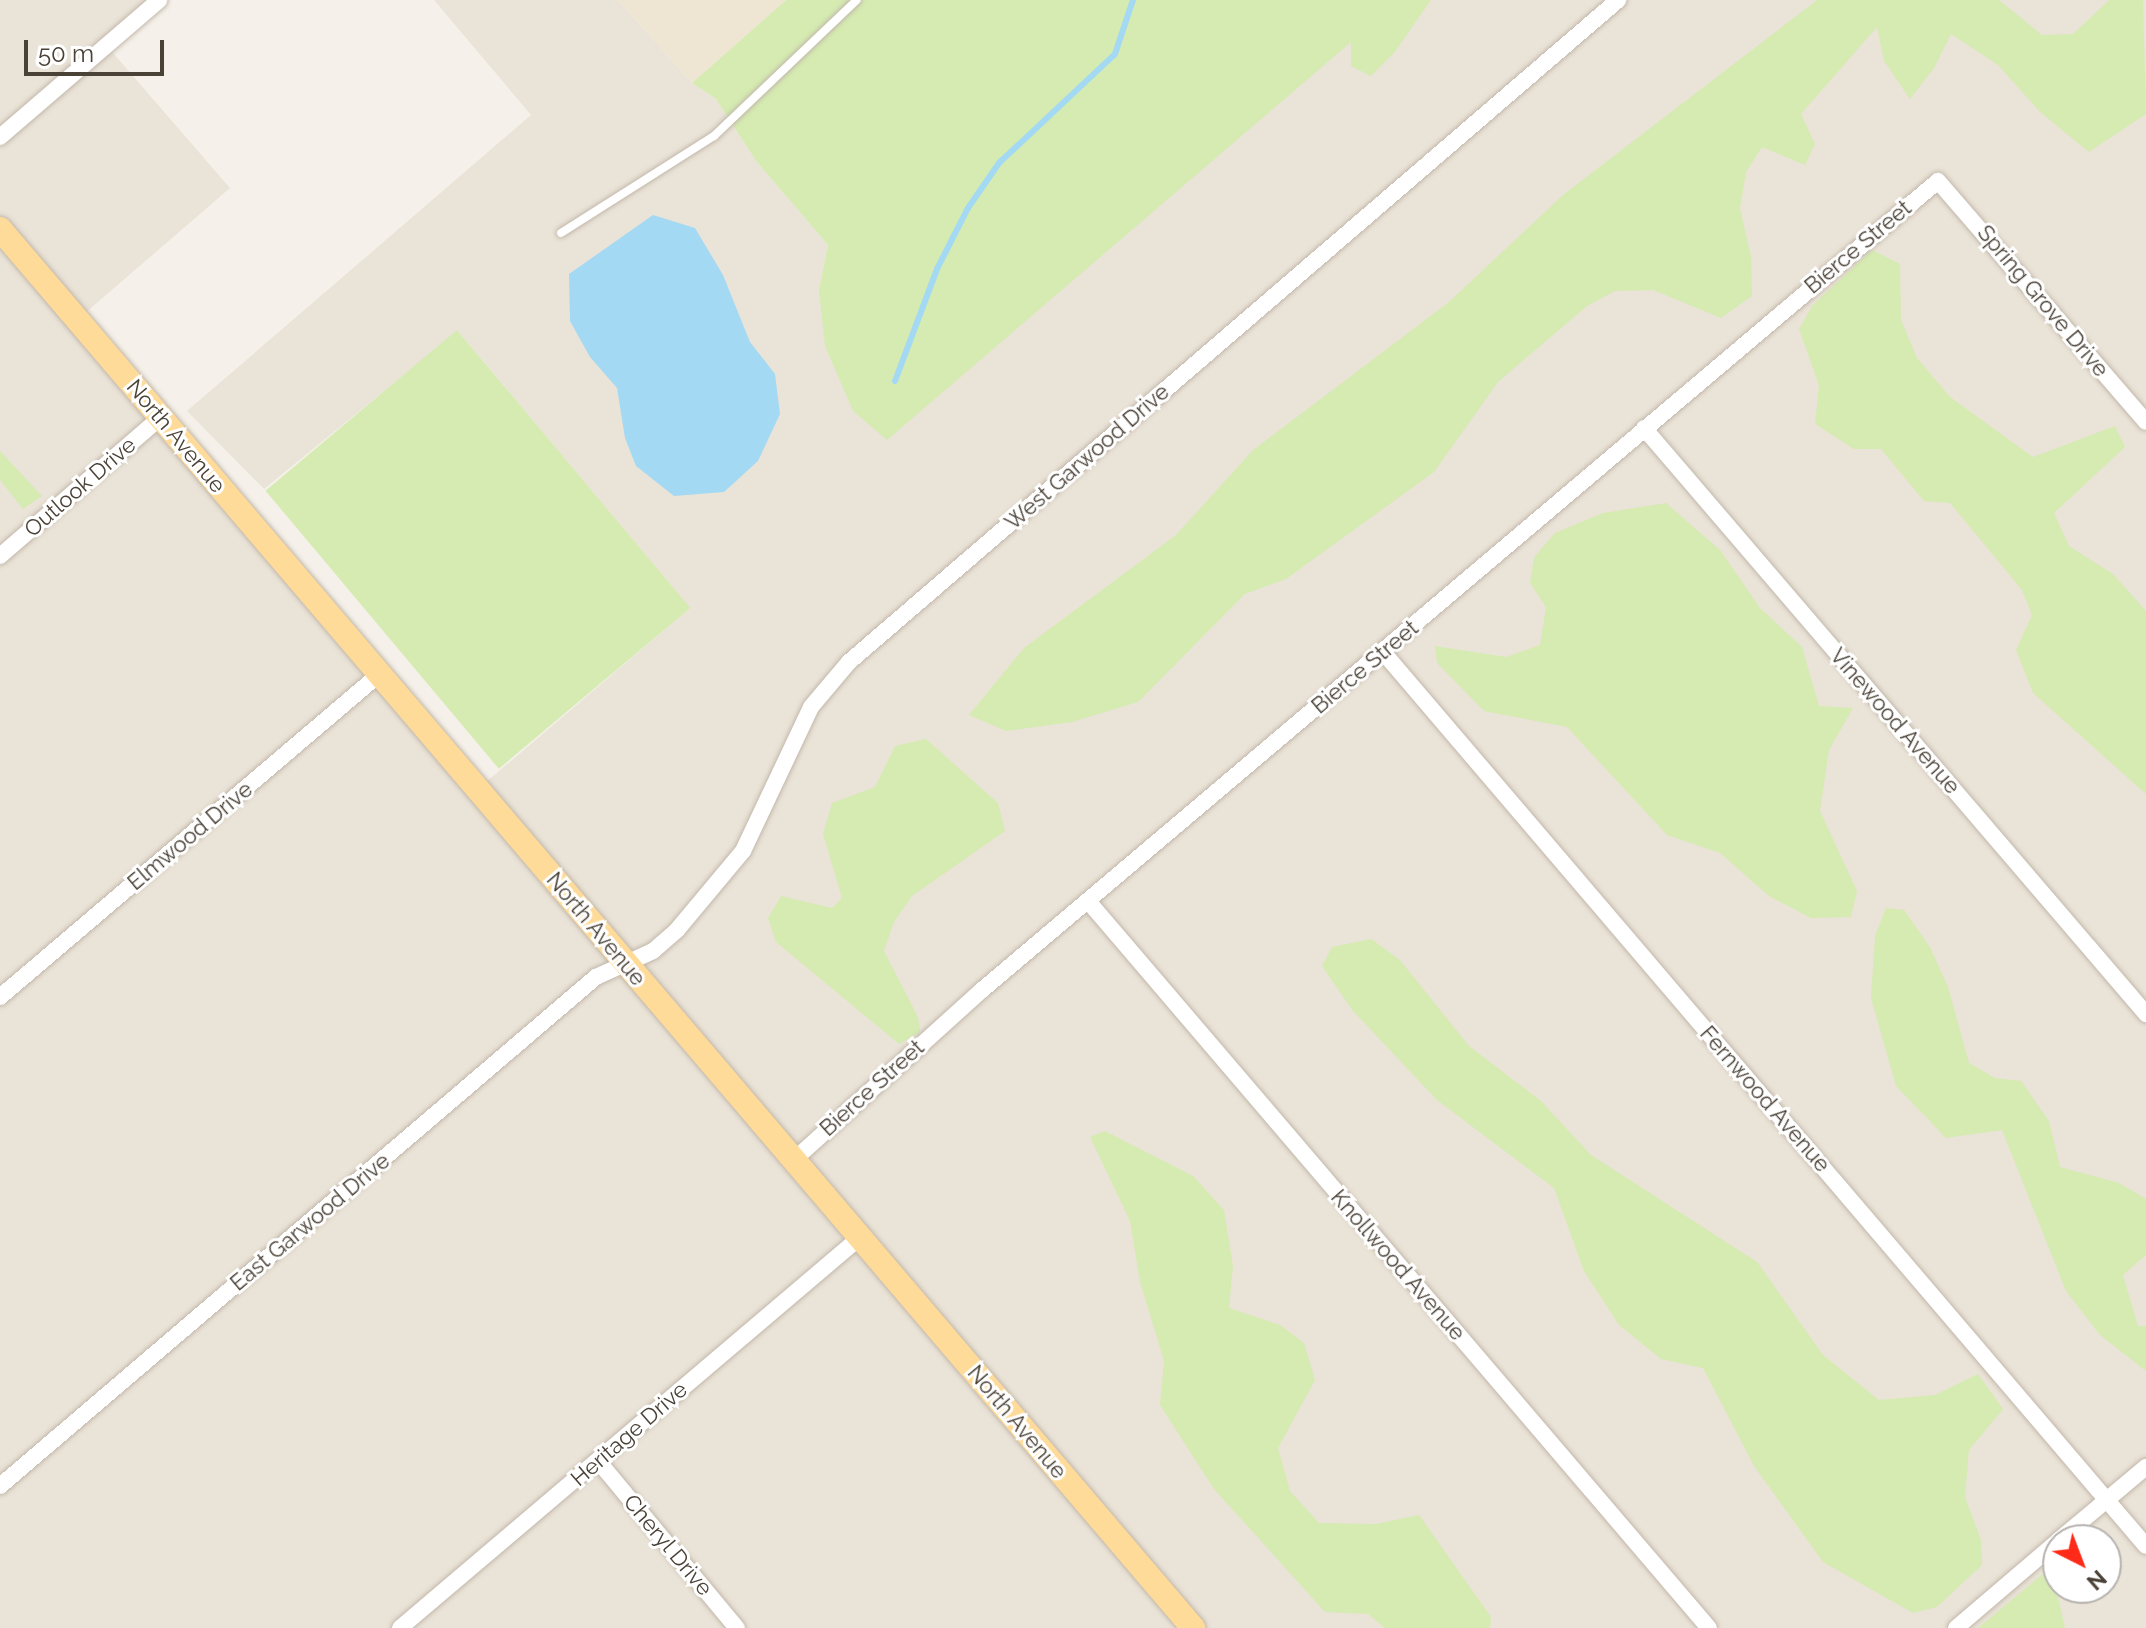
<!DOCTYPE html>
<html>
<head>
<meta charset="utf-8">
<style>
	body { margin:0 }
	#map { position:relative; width:2146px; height:1628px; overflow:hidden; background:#f5f1ea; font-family:Raleway,sans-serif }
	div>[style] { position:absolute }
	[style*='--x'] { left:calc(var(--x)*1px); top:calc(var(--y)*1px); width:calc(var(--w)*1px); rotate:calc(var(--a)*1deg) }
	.residential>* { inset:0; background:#eae3d7 }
	.education>* { inset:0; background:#efe5d3 }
	.green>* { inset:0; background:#d5ebb1; transform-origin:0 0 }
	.water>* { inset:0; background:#a4d9f4 }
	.stream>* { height:6px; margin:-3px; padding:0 3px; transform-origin:3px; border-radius:3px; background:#a4d9f4 }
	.roads { filter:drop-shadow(0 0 2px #c2b8ab) drop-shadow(0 0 2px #c2b8ab) }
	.lane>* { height:8px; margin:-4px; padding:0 4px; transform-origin:4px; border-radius:4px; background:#fff }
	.street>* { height:16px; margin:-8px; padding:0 8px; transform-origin:8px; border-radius:8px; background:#fff }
	.primary>* { height:24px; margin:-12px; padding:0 12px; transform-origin:12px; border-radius:12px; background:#ffdb99 }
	span { translate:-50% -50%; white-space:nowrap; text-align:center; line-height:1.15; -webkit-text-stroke:6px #fff; paint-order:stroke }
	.street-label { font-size:22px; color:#4a4137 }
	.north { position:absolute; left:2042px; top:1524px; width:80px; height:80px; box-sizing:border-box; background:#fff; border:2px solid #b7b3af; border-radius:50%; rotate:138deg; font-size:22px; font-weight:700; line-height:32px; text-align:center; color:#4a4137 }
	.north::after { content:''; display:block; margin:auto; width:28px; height:36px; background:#ff2a17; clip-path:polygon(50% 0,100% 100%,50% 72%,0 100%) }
	.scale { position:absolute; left:24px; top:40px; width:140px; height:36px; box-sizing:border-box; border:4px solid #4a4137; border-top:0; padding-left:10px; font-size:24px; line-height:28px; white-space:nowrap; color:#4a4137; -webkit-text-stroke:6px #fff; paint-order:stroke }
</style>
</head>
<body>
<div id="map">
	<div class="residential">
		<div style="clip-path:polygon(evenodd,0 0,159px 0,107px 46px,230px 188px,77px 320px,478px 789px,690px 608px,458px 331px,264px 489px,187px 411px,531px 115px,434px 0,618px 0,692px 83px,716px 99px,756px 161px,828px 245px,819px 290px,1397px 0,2146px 0,2146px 1628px,0 1628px,0 0,2058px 1540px,2106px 1540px,2106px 1588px,2058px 1588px,2058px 1540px)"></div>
	</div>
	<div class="education">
		<div style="clip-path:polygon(618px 0,786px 0,692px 83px)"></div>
	</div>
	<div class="green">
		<div style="clip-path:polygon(786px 0,1431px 0,1394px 53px,1371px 76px,1351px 66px,1351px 42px,887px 440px,853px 411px,825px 346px,819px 290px,828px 245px,756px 161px,716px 99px,692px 83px)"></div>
		<div style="clip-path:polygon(1817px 0,1999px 0,2042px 35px,2073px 34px,2109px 0,2143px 0,2146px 114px,2089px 152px,2040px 112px,1998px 65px,1951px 34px,1934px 68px,1910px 99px,1884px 61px,1877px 27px,1801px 114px,1815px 144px,1805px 165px,1762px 147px,1746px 172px,1740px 208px,1751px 257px,1752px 296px,1721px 318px,1653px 290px,1615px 291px,1587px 306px,1498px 382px,1434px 472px,1286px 579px,1245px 594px,1138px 702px,1072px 722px,1006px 731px,969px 715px,1024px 648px,1176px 535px,1253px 450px,1449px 302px,1563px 195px)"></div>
		<div style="clip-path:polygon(1872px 250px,1900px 264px,1901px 320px,1917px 358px,1950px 397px,2033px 457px,2115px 426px,2125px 447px,2054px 513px,2069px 546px,2113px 574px,2146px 611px,2146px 794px,2033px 693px,2016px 650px,2032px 615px,2022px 590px,1950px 503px,1924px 501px,1881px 449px,1854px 449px,1815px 424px,1819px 385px,1799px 329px,1812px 306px)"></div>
		<div style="left:457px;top:330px;width:363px;height:250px;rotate:50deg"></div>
		<div style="clip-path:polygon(0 451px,42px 496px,23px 509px,0 480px)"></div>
		<div style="clip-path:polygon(1666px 503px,1720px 550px,1760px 608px,1802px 647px,1819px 706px,1853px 708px,1829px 750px,1820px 811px,1857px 891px,1851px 917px,1811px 918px,1769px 896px,1720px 853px,1667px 835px,1567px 727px,1484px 711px,1437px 663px,1435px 646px,1506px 657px,1540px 645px,1546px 607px,1530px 583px,1534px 558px,1546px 543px,1555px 533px,1603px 513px)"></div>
		<div style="clip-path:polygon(926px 739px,998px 803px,1005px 831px,912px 896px,894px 922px,884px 951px,918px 1017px,920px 1032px,899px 1044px,776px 942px,768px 918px,781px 896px,832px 908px,842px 898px,823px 834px,832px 803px,875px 787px,895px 746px)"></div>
		<div style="clip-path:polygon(1886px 908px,1904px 910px,1930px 947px,1948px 987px,1969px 1063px,1995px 1078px,2021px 1081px,2049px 1121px,2060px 1167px,2119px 1183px,2146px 1199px,2146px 1255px,2123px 1275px,2138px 1326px,2146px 1326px,2146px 1371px,2100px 1335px,2066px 1291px,2002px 1130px,1946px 1138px,1896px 1086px,1871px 998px,1875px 936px)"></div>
		<div style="clip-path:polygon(1371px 939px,1400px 960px,1469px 1046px,1541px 1101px,1591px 1155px,1757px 1262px,1823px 1355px,1879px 1400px,1935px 1395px,1978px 1374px,2003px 1409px,1969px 1450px,1965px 1497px,1981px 1540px,1982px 1565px,1937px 1607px,1913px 1613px,1823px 1562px,1754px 1466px,1703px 1368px,1661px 1359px,1619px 1325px,1584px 1271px,1554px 1188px,1437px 1100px,1353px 1011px,1322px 966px,1332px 947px)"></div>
		<div style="clip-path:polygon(1105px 1131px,1193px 1176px,1224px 1210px,1233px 1266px,1229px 1308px,1280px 1325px,1304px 1343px,1315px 1380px,1278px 1448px,1290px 1491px,1319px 1523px,1376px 1524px,1419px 1515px,1491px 1617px,1490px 1628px,1385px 1628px,1368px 1614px,1325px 1612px,1214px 1489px,1160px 1405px,1164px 1361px,1140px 1282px,1130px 1221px,1090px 1137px)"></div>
		<div style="clip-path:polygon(2051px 1567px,2065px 1628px,1978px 1628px)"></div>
	</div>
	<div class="water">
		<div style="clip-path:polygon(653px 215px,695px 228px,723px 275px,750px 342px,775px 374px,780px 414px,758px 461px,724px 492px,674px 496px,636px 466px,625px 438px,617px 388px,590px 357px,570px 321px,569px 274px)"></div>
	</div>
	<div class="stream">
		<div style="--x:895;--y:381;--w:120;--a:-69.4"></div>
		<div style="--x:937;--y:269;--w:68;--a:-63.1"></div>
		<div style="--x:968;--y:208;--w:55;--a:-55.4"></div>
		<div style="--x:999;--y:163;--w:159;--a:-43.2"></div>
		<div style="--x:1115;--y:54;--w:57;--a:-71.6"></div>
	</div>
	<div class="roads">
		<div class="lane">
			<div style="--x:561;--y:233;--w:181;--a:-32.4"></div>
			<div style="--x:714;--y:136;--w:197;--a:-43.6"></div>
		</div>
		<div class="street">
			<div style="--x:0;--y:137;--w:210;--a:-40.7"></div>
			<div style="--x:1644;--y:428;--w:772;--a:49.41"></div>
			<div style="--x:0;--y:556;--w:211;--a:-40.8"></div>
			<div style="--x:1383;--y:652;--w:1175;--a:49.52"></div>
			<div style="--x:1088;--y:901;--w:956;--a:49.5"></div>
			<div style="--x:0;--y:997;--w:497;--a:-40.4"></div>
			<div style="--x:796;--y:1158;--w:251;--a:-42.1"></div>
			<div style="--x:982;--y:990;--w:1252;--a:-40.24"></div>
			<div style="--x:1938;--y:181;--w:318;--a:49.2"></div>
			<div style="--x:599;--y:1462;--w:216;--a:50.3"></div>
			<div style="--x:0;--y:1486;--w:784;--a:-40.5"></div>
			<div style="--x:596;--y:977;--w:63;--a:-24.5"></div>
			<div style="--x:653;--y:951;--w:32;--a:-41"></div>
			<div style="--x:677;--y:930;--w:103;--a:-50.1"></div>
			<div style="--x:743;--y:851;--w:159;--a:-64.7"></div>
			<div style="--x:811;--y:707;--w:59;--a:-49.8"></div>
			<div style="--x:849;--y:662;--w:1015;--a:-40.72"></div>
			<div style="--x:2059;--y:1540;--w:114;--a:-40"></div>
			<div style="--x:400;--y:1628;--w:601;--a:-40.34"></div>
			<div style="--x:1956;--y:1628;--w:134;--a:-40.5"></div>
		</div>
		<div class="primary">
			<div style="--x:0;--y:229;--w:1839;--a:49.54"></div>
		</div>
	</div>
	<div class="street-label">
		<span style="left:1858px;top:247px;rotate:-40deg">Bierce Street</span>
		<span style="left:2043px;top:301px;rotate:50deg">Spring Grove Drive</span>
		<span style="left:176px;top:436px;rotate:50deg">North Avenue</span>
		<span style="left:1087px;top:457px;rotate:-41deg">West Garwood Drive</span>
		<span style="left:80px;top:487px;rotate:-41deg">Outlook Drive</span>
		<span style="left:1365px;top:667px;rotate:-40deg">Bierce Street</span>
		<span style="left:1895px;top:721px;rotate:49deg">Vinewood Avenue</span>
		<span style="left:190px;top:836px;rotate:-40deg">Elmwood Drive</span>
		<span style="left:596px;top:929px;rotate:50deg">North Avenue</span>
		<span style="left:872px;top:1088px;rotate:-42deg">Bierce Street</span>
		<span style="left:1765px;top:1099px;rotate:49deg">Fernwood Avenue</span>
		<span style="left:310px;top:1222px;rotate:-40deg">East Garwood Drive</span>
		<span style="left:1398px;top:1265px;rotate:49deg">Knollwood Avenue</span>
		<span style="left:1017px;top:1422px;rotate:50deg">North Avenue</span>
		<span style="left:629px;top:1434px;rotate:-41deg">Heritage Drive</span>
		<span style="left:668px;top:1545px;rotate:50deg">Cheryl Drive</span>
	</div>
	<div class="north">N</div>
	<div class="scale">50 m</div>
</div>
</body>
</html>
